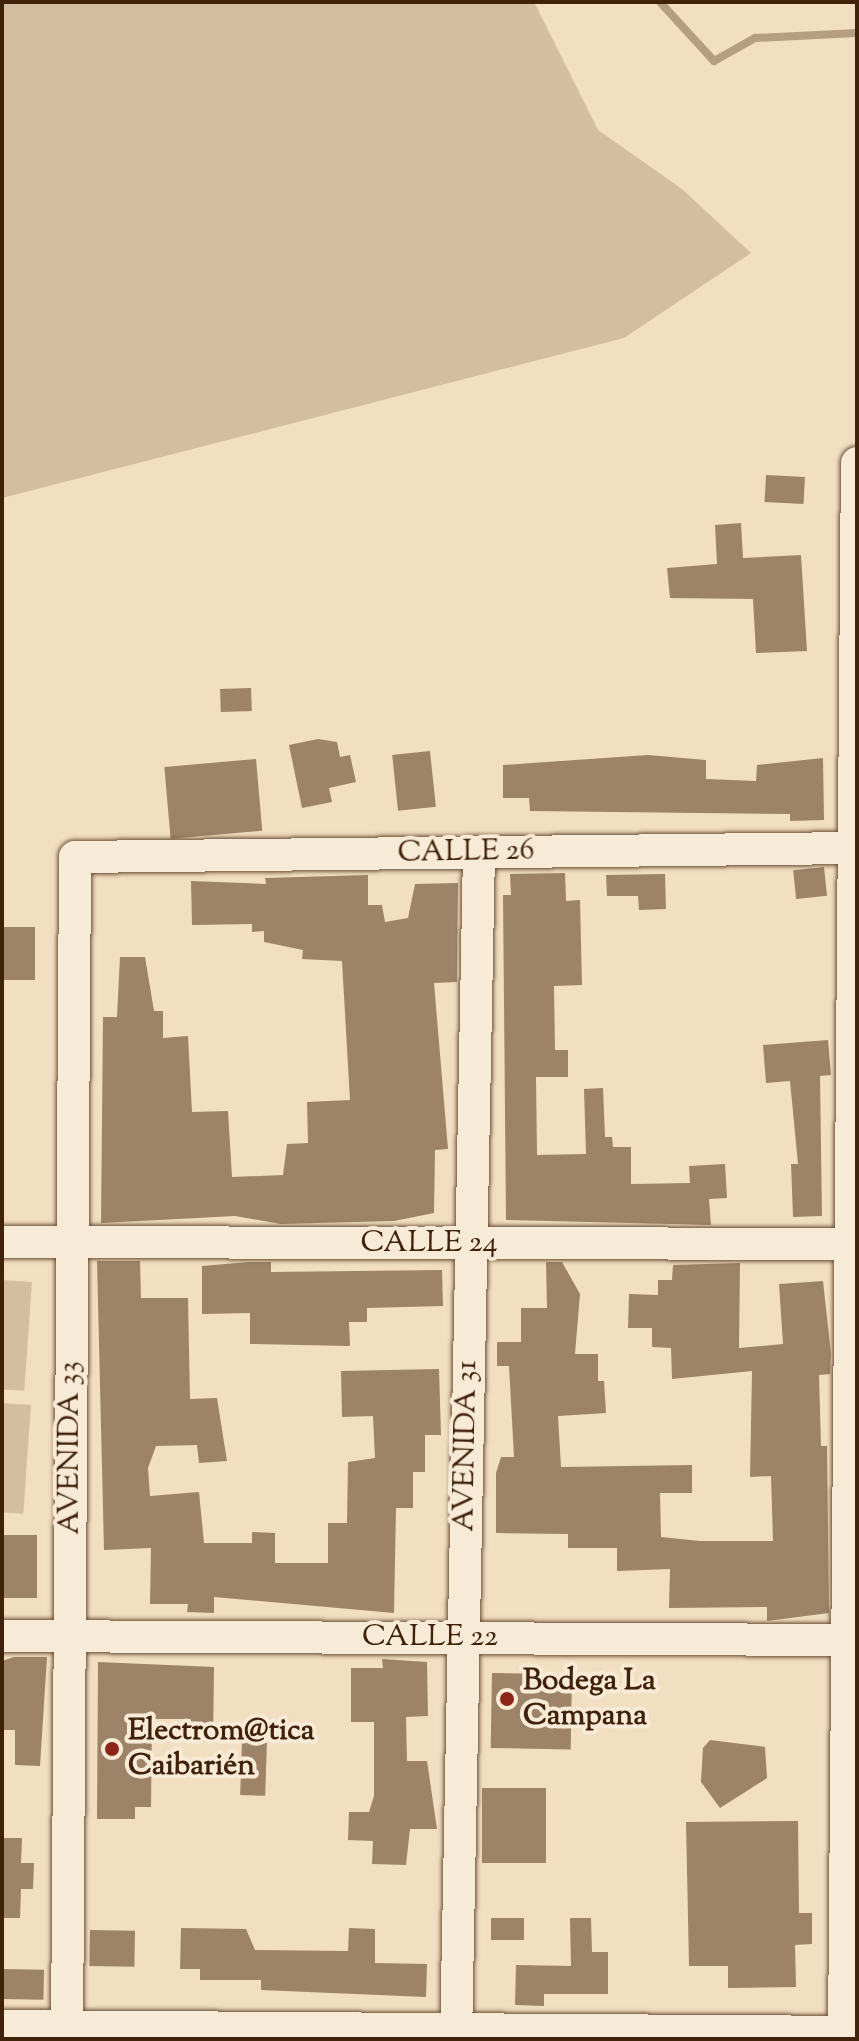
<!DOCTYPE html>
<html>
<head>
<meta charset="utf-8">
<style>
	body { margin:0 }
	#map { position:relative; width:859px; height:2041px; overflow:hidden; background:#f2dec0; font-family:"Sorts Mill Goudy",serif }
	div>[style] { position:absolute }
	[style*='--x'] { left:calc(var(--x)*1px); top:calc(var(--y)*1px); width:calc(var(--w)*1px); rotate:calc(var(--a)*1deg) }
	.green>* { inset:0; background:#d4bea1; transform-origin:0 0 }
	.stream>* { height:8px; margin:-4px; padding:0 4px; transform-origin:4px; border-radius:4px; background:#b59e82 }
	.building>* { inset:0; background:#9d8368; transform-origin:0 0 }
	.roads { filter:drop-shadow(0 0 2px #6c5037) drop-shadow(0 0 2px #6c5037) }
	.minor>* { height:32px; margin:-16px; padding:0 16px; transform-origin:16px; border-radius:16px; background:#f7ead6 }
	.dots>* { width:22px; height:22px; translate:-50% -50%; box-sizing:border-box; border:4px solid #f7ead6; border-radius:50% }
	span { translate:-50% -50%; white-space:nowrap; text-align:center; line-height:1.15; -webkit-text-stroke:8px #f7ead6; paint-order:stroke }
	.street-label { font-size:30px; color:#402109 }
	.poi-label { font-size:30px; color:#402109; font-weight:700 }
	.left { translate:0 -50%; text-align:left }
	.frame { position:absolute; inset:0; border:4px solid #402109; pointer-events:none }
</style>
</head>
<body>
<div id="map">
	<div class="green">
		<div style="clip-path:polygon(2px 2px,534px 2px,598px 130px,682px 189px,751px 253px,624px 338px,2px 498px)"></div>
		<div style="left:2px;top:1280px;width:30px;height:109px;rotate:4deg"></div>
		<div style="left:2px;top:1403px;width:29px;height:109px;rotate:4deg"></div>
	</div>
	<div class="stream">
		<div style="--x:660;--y:2;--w:80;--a:47.5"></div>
		<div style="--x:714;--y:61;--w:47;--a:-29.3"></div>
		<div style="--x:755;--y:38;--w:102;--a:-2.8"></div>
	</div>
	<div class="building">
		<div style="left:766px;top:475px;width:39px;height:27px;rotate:3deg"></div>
		<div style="clip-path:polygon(741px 523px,743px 558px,801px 555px,807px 651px,756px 653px,753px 599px,670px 598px,667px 568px,717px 564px,715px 525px)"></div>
		<div style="left:251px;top:688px;width:23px;height:31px;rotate:88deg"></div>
		<div style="clip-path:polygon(318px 739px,337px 742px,340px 757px,350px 755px,356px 782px,329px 788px,332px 802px,302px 808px,289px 745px)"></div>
		<div style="left:430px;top:751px;width:56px;height:38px;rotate:84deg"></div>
		<div style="clip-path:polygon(648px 755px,706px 760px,706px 779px,756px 781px,757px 765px,823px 758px,824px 820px,790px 821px,790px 814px,530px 811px,529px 798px,503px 798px,503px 765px)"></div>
		<div style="left:256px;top:759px;width:72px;height:92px;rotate:85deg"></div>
		<div style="left:824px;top:867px;width:29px;height:31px;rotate:84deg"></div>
		<div style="clip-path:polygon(565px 873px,566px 901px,580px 900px,582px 985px,554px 986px,555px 1050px,568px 1050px,568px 1077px,536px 1077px,537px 1155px,586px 1154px,584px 1089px,603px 1088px,605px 1137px,612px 1137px,613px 1147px,631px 1147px,631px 1184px,690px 1183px,689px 1166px,725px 1164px,727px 1198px,709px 1199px,711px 1225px,506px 1220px,503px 895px,511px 895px,510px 874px)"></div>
		<div style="clip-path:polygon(665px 874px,666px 909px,639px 910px,638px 896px,607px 896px,606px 875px)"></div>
		<div style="clip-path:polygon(368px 875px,368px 905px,382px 905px,385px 922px,408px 918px,415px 884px,458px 883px,457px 982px,434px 983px,448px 1149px,435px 1150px,434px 1213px,394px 1221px,281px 1224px,235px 1216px,101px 1223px,103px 1017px,117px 1017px,120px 957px,145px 957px,154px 1011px,163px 1011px,163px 1038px,188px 1036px,192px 1112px,228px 1111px,232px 1177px,283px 1175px,287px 1144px,308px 1143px,307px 1102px,350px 1100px,342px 961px,302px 959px,303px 950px,264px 942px,264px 931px,252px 932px,252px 924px,192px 925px,191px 881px,266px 884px,265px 878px)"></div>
		<div style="left:35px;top:927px;width:53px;height:33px;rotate:90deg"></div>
		<div style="clip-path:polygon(828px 1040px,831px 1075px,820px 1076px,822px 1216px,793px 1217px,791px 1164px,798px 1164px,790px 1081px,766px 1083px,763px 1045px)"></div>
		<div style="clip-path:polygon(97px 1261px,140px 1261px,141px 1298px,188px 1298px,190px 1399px,217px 1398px,227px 1461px,199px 1463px,197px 1445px,156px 1446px,148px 1468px,150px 1496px,199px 1492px,204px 1543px,252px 1543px,252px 1532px,275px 1533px,275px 1563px,328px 1563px,328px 1523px,347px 1523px,348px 1462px,375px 1458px,373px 1416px,342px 1417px,341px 1371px,439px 1369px,441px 1435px,425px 1435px,425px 1472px,413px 1472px,413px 1508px,396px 1508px,394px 1613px,214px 1597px,214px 1613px,187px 1612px,188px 1604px,150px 1604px,151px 1548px,104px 1550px)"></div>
		<div style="clip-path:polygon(249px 1262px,271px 1262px,271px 1272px,442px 1270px,443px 1306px,367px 1308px,367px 1322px,349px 1322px,350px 1346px,250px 1344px,250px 1313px,202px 1314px,202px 1266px)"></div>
		<div style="clip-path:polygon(546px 1262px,562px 1262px,580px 1294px,575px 1354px,598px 1354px,598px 1381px,604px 1381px,606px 1413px,558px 1416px,561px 1467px,692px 1465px,692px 1493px,660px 1493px,661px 1537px,700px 1541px,773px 1541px,771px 1476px,750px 1477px,752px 1371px,672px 1379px,671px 1348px,652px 1347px,652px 1328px,628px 1328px,629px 1294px,658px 1295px,658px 1280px,672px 1280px,673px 1265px,740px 1263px,739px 1348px,783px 1344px,779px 1284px,823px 1281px,831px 1354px,830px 1374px,819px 1375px,821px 1446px,827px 1446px,829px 1613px,767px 1621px,767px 1607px,669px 1608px,670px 1569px,617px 1571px,617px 1548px,568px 1548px,568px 1534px,496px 1533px,496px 1473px,501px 1457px,514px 1457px,509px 1366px,497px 1366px,497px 1342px,521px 1342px,521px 1308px,547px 1308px)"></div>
		<div style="left:2px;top:1535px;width:35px;height:63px"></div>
		<div style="clip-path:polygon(14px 1657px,47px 1657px,40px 1766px,15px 1765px,15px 1730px,2px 1730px,2px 1661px)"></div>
		<div style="clip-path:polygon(382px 1659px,427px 1662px,428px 1716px,406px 1717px,407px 1761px,427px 1761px,437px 1829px,410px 1829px,406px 1865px,372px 1864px,373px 1841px,348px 1840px,349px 1812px,369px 1812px,374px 1796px,374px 1722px,351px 1722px,351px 1668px,383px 1668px)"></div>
		<div style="clip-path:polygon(98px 1662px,214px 1667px,213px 1742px,191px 1742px,191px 1719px,152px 1719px,151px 1807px,135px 1807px,135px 1819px,97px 1819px)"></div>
		<div style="left:492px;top:1673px;width:80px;height:75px;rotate:1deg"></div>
		<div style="clip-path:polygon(710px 1740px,765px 1747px,767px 1778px,720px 1808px,701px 1782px,703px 1748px)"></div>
		<div style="left:242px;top:1742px;width:25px;height:53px;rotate:2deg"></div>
		<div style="left:482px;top:1788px;width:64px;height:75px"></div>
		<div style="clip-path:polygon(798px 1821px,799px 1913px,812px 1913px,812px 1944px,795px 1945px,796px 1987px,728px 1988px,728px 1966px,689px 1966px,686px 1822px)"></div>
		<div style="clip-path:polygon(2px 1838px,22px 1838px,21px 1863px,34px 1863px,33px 1889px,21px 1889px,20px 1918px,2px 1918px)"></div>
		<div style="left:491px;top:1918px;width:33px;height:22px"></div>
		<div style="clip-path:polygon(570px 1918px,591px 1918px,592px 1952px,608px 1952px,608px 1994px,544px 1994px,544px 2006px,515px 2005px,516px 1965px,571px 1966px)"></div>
		<div style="clip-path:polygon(181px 1928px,246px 1929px,255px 1950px,348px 1951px,349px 1928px,375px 1929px,375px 1963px,427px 1964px,426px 1997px,261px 1990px,261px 1980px,200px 1980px,200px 1969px,180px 1969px)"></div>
		<div style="left:90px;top:1930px;width:45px;height:36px;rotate:1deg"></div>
		<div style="left:2px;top:1969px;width:42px;height:30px;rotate:1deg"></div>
	</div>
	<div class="roads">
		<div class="minor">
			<div style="--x:2;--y:1242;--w:855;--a:0.13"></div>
			<div style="--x:2;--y:1636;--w:855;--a:0.27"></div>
			<div style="--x:2;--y:2026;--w:855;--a:0.4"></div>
			<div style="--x:67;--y:2039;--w:1182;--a:-89.61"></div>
			<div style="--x:75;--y:857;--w:782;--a:-0.66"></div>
			<div style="--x:456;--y:2039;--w:1187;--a:-88.89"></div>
			<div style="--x:844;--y:2039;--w:1576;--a:-89.53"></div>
		</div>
	</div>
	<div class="dots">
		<div style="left:507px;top:1699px;background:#8f2418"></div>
		<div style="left:112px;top:1749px;background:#8f2418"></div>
	</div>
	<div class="street-label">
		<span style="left:466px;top:853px;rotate:-1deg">CALLE 26</span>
		<span style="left:429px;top:1244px">CALLE 24</span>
		<span style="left:467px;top:1446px;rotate:-89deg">AVENIDA 31</span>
		<span style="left:71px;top:1448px;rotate:-90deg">AVENIDA 33</span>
		<span style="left:430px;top:1638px">CALLE 22</span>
	</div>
	<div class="poi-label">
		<span class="left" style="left:523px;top:1699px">Bodega La<br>Campana</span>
		<span class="left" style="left:128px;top:1749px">Electrom@tica<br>Caibarién</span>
	</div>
	<div class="frame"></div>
</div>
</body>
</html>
